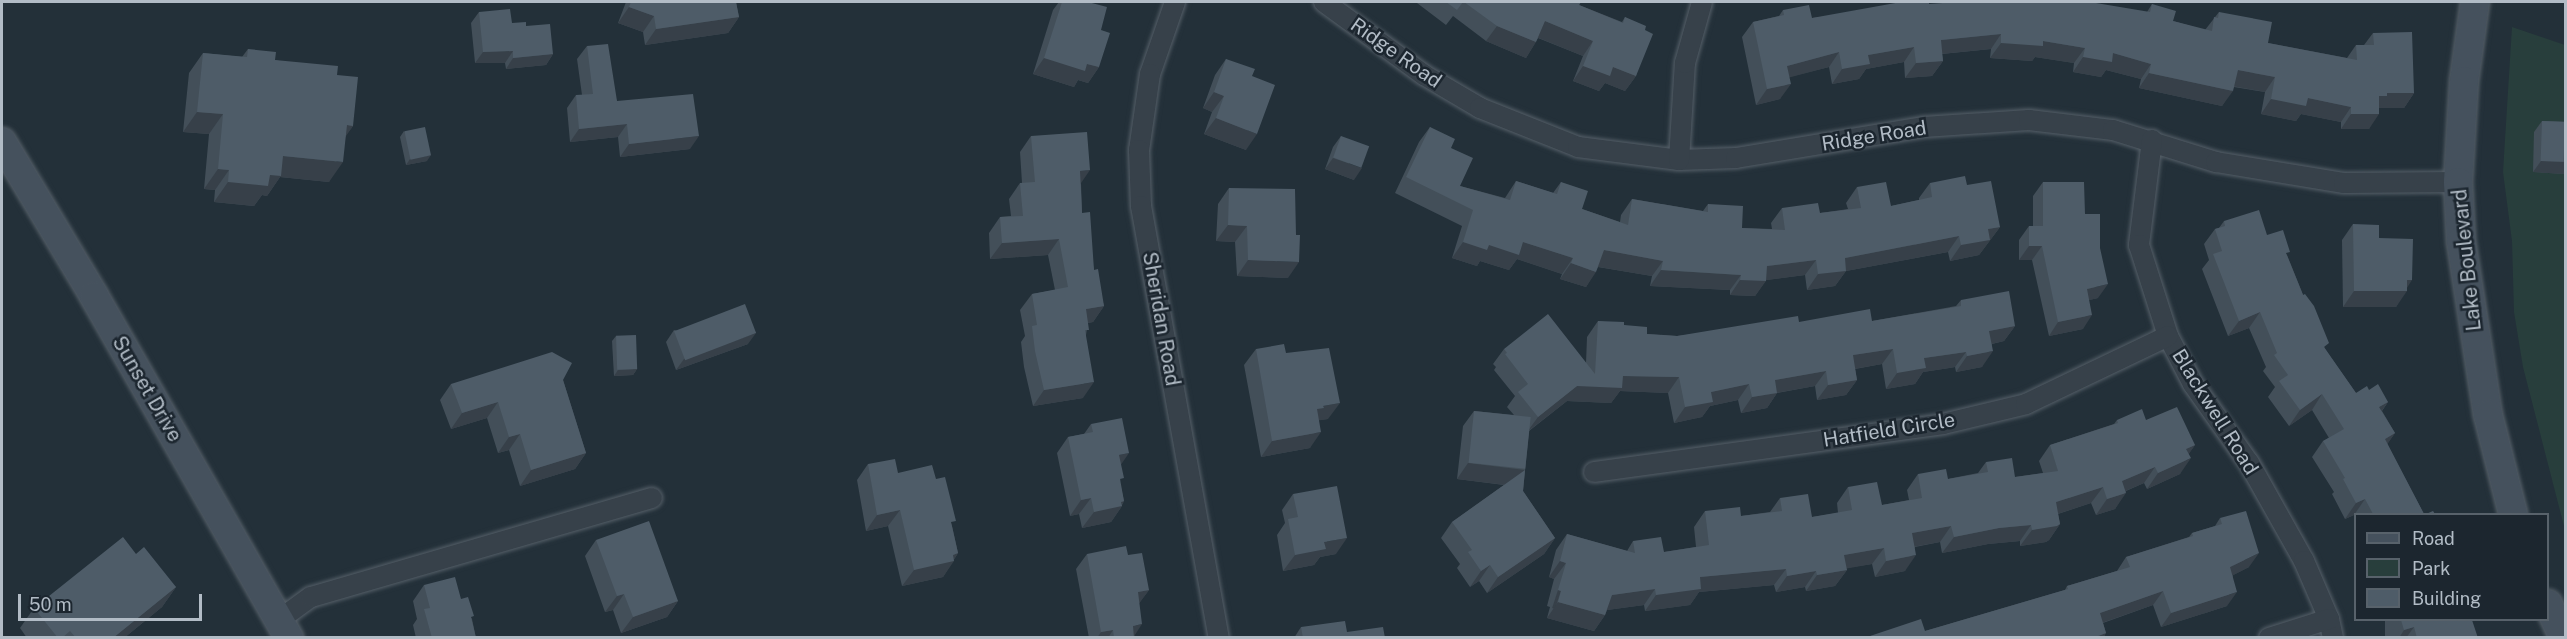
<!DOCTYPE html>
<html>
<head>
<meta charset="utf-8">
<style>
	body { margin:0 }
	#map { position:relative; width:2567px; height:639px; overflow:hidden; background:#233039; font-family:"Public Sans",sans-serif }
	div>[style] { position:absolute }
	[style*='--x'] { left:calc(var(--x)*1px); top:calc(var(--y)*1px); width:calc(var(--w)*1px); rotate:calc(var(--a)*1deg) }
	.green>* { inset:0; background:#283e3c }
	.roads { filter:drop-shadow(0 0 2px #555f68) drop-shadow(0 0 2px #555f68) }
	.street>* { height:20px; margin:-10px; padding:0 10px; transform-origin:10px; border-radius:10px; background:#37414a }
	.secondary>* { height:28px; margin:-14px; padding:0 14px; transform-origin:14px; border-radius:14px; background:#45515d }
	.wall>* { inset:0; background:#434f59; transform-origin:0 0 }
	.shaded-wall>* { inset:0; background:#374049; transform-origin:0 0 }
	.building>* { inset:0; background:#4e5c68; transform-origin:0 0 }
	span { translate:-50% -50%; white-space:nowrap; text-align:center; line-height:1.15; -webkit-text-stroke:5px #1c262f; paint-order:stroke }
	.street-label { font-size:20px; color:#b2bcc6 }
	.frame { position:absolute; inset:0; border:3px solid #b2bcc6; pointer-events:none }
	.legend { position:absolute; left:2354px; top:513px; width:195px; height:108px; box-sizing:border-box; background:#1c262f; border:2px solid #58626b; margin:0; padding:8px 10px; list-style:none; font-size:18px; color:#b2bcc6 }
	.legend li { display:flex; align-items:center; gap:12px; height:30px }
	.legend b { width:30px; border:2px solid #58626b }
	.scale { position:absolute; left:18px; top:594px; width:184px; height:27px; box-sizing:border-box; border:3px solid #b2bcc6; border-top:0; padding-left:8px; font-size:18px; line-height:21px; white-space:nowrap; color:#b2bcc6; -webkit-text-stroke:4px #1c262f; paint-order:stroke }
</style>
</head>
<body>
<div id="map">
	<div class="green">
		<div style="clip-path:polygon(2512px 27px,2565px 45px,2565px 530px,2523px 367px,2514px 312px,2512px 241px,2503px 172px)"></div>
	</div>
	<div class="roads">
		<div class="street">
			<div style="--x:1175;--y:2;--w:76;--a:109.1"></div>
			<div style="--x:1150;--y:74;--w:77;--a:98.2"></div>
			<div style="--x:1139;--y:150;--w:56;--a:88"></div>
			<div style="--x:1141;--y:206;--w:439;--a:79.8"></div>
			<div style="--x:1324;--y:2;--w:124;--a:36.1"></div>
			<div style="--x:1424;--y:75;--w:65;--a:30.5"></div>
			<div style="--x:1480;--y:108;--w:105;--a:21.7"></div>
			<div style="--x:1578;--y:147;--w:102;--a:7.3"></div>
			<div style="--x:1679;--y:160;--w:57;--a:-2"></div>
			<div style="--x:1736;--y:158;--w:191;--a:-9.4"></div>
			<div style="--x:1924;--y:127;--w:105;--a:-3.8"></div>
			<div style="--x:2029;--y:120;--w:85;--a:6.8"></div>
			<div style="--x:2113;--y:130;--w:108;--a:17.3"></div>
			<div style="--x:2216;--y:162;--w:130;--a:9.3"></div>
			<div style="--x:2344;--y:183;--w:114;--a:-0.5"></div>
			<div style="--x:2152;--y:140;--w:106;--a:97.1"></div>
			<div style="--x:2139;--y:245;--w:96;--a:72.3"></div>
			<div style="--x:2168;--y:336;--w:54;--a:62.5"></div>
			<div style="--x:2193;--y:384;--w:97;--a:54.7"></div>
			<div style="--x:2249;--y:463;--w:112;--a:60.7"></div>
			<div style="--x:2304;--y:561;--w:63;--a:66.7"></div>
			<div style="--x:2329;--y:619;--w:19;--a:78"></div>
			<div style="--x:1679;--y:160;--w:97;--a:-86.5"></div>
			<div style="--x:1685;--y:63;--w:63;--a:-74.4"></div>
			<div style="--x:1594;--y:472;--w:352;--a:-7.8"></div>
			<div style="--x:1943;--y:424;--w:85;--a:-13.5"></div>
			<div style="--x:2026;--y:404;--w:157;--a:-25.6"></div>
			<div style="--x:279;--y:620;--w:39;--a:-36"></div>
			<div style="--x:311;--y:597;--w:355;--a:-16.2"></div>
			<div style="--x:2269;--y:638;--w:63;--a:-17.6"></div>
		</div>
		<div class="secondary">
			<div style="--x:2475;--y:2;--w:80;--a:97.9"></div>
			<div style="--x:2464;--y:81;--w:101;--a:93.4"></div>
			<div style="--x:2458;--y:182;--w:59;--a:87.1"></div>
			<div style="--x:2461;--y:241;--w:176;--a:81.2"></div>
			<div style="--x:2488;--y:415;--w:102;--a:75.8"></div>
			<div style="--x:2;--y:142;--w:179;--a:59.1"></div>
			<div style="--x:94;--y:296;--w:394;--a:60.3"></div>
			<div style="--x:2548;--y:604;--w:38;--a:65"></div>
		</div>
	</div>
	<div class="wall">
		<div style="clip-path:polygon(626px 2px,736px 2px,739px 17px,728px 33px,645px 45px,643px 32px,618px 23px)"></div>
		<div style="clip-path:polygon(1059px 2px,1088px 2px,1101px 30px,1099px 67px,1088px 83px,1078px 80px,1074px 87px,1033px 74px,1053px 10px)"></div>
		<div style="clip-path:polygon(1418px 2px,1581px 2px,1579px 5px,1622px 22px,1625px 17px,1645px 30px,1636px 76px,1625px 91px,1605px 83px,1599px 91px,1573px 81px,1583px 56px,1538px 38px,1526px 58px,1486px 41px,1453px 16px,1446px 25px,1417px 3px)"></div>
		<div style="clip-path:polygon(1929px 4px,2147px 12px,2152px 4px,2173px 21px,2205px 30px,2219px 12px,2268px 43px,2347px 58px,2356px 45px,2364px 45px,2373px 33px,2414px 93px,2404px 108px,2379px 108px,2369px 129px,2341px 129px,2341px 122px,2301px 114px,2296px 121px,2261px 114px,2265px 92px,2234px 87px,2222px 106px,2139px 88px,2141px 79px,2106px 70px,2101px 77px,2073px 72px,2074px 63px,2035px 57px,2032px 61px,1990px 58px,1991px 49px,1942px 54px,1943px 61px,1932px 76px,1905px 78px,1904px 62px,1866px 69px,1859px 79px,1832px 84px,1829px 67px,1789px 77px,1780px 99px,1756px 105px,1742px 37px,1753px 22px,1779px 16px,1783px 10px,1812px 18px)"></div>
		<div style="clip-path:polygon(479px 12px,512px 23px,526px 26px,553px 54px,546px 65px,506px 69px,505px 63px,475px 63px,471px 23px)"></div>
		<div style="clip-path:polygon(587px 46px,617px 101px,690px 149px,620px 157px,618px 137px,570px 142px,567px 108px,576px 95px,582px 95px,577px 59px)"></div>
		<div style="clip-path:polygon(248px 49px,275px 60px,337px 75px,353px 126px,346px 135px,329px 182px,280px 177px,267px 196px,262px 195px,254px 206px,214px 202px,215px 190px,204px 189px,209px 134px,183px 132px,189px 73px,203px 53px,242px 57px)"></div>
		<div style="clip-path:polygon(1226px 59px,1252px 76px,1246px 150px,1204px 134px,1212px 112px,1203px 108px,1215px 75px)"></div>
		<div style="clip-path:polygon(2542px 121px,2565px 122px,2565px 174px,2533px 172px,2534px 132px)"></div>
		<div style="clip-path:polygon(1430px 127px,1451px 148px,1460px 186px,1505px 198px,1516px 181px,1553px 193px,1561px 182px,1582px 209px,1620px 222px,1621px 215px,1632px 199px,1703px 211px,1708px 204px,1742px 228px,1772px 229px,1771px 223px,1782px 208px,1820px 213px,1848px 209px,1846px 203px,1857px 187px,1891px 206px,1919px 200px,1919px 198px,1930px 183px,1967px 185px,2000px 227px,1979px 255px,1950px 261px,1948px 252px,1846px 271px,1835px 286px,1807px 290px,1805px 275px,1766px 280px,1755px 296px,1730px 295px,1730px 290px,1650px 286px,1652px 276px,1598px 267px,1586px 287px,1560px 279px,1562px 274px,1517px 259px,1509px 270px,1480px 261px,1477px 266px,1452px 258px,1462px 226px,1395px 193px,1419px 142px)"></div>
		<div style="clip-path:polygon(404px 131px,427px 161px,406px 165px,400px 137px)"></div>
		<div style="clip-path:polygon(1031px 136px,1081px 183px,1082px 213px,1094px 270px,1104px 306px,1093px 322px,1088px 323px,1086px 335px,1083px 398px,1033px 406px,1024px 367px,1021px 342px,1025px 336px,1020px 310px,1032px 294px,1055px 290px,1048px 255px,990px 259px,989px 233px,1000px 217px,1011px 216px,1009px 199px,1020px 183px,1022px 183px,1020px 152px)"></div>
		<div style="clip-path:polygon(1341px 136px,1354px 180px,1325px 169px,1333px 147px)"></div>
		<div style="clip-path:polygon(2043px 182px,2085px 214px,2098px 298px,2089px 300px,2083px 329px,2049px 336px,2032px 260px,2019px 260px,2019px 240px,2029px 226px,2033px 226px,2033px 196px)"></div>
		<div style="clip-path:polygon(1229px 188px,1288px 278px,1237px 276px,1235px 242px,1216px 241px,1218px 204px)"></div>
		<div style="clip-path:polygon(2224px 221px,2267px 235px,2287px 255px,2325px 349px,2356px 393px,2369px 390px,2388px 402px,2382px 411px,2395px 433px,2387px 444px,2424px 514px,2355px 514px,2355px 517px,2354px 515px,2345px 519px,2332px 494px,2334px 492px,2312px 457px,2323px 441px,2329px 438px,2312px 410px,2289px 426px,2268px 397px,2275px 387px,2263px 371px,2266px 367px,2249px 328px,2228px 336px,2202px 269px,2209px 260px,2204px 244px,2215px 229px,2219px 228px)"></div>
		<div style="clip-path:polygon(2353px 224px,2379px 238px,2407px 288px,2396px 307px,2343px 307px,2342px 240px)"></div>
		<div style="clip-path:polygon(1961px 300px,2015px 326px,2004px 341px,1992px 344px,1982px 367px,1956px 372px,1955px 367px,1923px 372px,1915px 384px,1886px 389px,1882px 364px,1855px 369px,1857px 380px,1846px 395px,1817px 400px,1815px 386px,1777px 393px,1767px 408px,1741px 413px,1738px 400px,1710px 406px,1702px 417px,1674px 423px,1668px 393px,1620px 391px,1611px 403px,1567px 401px,1529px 431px,1523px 491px,1555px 538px,1544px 554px,1487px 593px,1479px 581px,1470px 587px,1457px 568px,1460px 564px,1441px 538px,1452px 522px,1504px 485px,1457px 479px,1463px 426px,1474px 411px,1514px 415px,1507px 407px,1515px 396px,1494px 370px,1496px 367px,1493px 364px,1504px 349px,1586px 363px,1587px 337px,1598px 321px,1624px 325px,1647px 334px,1677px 336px,1799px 322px,1872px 321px,1956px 306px)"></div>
		<div style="clip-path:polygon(674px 330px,748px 344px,676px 370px,666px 342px)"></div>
		<div style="clip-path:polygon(616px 336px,637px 369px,633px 375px,614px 376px,612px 341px)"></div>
		<div style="clip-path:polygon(1256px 349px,1286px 353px,1328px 419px,1319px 420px,1310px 448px,1261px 457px,1244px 365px)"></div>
		<div style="clip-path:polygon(563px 380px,586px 453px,575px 469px,520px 486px,509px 450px,498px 453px,487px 418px,451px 429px,440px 400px,451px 384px)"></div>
		<div style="clip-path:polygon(2117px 420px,2146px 420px,2195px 445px,2189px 453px,2180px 474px,2147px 489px,2144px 483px,2126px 491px,2115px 509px,2096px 515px,2091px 503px,2058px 514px,2060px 524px,2049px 540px,2046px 542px,2020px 546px,2020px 541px,1988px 544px,1942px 553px,1940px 542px,1915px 547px,1905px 571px,1875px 577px,1872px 564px,1846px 568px,1847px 570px,1835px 586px,1806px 591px,1805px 587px,1776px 592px,1774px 585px,1699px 592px,1690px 605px,1645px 611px,1644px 605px,1607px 610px,1605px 615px,1594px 631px,1547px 618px,1550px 607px,1547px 606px,1554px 579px,1549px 577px,1556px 550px,1567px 534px,1627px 551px,1633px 541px,1664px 552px,1696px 547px,1694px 527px,1705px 511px,1741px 516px,1770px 512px,1780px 498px,1812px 517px,1838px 513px,1837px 503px,1848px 487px,1882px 505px,1909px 500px,1907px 490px,1918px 474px,1948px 479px,1978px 473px,1986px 462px,2015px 477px,2043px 473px,2039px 461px,2050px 445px,2114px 424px)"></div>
		<div style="clip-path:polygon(1091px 424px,1121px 464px,1120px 483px,1124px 501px,1122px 505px,1122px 506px,1111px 522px,1082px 528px,1079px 514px,1070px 516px,1057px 453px,1068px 437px,1084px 434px)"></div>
		<div style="clip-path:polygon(868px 464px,898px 473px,936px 479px,952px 526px,958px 553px,943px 577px,902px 586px,888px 526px,866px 531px,857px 480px)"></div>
		<div style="clip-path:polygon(1293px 494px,1336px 554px,1320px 557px,1314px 565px,1283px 571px,1277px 535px,1285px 523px,1282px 510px)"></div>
		<div style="clip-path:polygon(2220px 518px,2249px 567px,2233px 575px,2227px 606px,2161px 627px,2153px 605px,2103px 623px,2106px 633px,2103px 638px,1869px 638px,1870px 636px,1925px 631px,2065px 590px,2067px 586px,2117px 571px,2126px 557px,2189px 537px,2192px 533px,2215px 526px)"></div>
		<div style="clip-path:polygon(596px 540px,678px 601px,667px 617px,621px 633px,613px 610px,605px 612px,585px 556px)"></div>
		<div style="clip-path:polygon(136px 554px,176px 587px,162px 607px,124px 638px,27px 638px,20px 628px,34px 608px)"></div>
		<div style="clip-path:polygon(1087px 554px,1128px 555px,1149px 590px,1139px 603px,1134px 638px,1089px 638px,1076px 569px)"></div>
		<div style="clip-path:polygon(424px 585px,461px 599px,472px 619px,476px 638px,416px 638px,413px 625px,417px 619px,413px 601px)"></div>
		<div style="left:2385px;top:620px;width:87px;height:19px"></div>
		<div style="clip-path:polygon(1301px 627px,1347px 632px,1385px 638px,1294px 638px)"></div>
	</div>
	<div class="shaded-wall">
		<div style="clip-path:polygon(629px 7px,654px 16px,643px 32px,618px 23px)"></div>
		<div style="clip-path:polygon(739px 17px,728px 33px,645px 45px,656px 29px)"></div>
		<div style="clip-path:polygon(1545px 21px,1593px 41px,1583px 56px,1534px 36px)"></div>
		<div style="clip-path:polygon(1497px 26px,1536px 42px,1526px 58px,1486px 41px)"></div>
		<div style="clip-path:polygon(2001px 34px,1991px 49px,1930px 55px,1941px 40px)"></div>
		<div style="clip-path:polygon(2043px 41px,2085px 48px,2074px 63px,2035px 57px,2032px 61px,1990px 58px,2001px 43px)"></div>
		<div style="clip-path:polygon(1914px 47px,1904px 62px,1866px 69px,1859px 79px,1832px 84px,1842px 69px,1868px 55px)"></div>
		<div style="clip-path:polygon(513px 51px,505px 63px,475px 63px,483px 52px)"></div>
		<div style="clip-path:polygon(1839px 52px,1829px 67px,1776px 81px,1787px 66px)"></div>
		<div style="clip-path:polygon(2113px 53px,2151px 64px,2141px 79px,2106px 70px,2101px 77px,2073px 72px,2083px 57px)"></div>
		<div style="clip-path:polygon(553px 54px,546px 65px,506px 69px,513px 58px)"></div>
		<div style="clip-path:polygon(1044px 58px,1087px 64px,1099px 67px,1088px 83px,1078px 80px,1074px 87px,1033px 74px)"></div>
		<div style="clip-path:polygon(1943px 61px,1932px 76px,1905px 78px,1916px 63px)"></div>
		<div style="clip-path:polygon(1583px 66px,1613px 67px,1636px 76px,1625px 91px,1605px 83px,1599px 91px,1573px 81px)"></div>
		<div style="clip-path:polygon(2238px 70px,2275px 77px,2265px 92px,2227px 85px)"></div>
		<div style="clip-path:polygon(2149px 73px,2233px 91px,2222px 106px,2139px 88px)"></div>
		<div style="clip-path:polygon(1791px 84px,1780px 99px,1756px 105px,1767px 89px)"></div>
		<div style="clip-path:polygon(1214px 92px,1224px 96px,1212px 112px,1203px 108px)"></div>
		<div style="clip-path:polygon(2387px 93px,2414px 93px,2404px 108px,2379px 108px,2379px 96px)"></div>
		<div style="clip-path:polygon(2308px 98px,2351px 107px,2341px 122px,2301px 114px,2296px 121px,2261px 114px,2271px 99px)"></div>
		<div style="clip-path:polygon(197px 112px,223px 114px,209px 134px,183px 132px)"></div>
		<div style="clip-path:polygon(2351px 114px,2379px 114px,2369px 129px,2341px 129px)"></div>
		<div style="clip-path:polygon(1216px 118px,1257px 134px,1246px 150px,1204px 134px)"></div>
		<div style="clip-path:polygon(627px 124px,618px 137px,570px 142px,579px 129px)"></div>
		<div style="clip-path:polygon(347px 125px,353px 126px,339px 146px)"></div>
		<div style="clip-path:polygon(699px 136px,690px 149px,620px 157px,629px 144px)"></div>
		<div style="clip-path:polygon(431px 155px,427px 161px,406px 165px,410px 159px)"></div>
		<div style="clip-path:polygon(283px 156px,343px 162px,329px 182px,280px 177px,267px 196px,262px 195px,254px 206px,214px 202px,228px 182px)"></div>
		<div style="clip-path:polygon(1333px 158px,1362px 168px,1354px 180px,1325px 169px)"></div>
		<div style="clip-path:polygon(2541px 161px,2565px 162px,2565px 174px,2533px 172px)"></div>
		<div style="clip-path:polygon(218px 169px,229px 170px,215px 190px,204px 189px)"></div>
		<div style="clip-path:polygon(1090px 170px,1079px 186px,1080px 171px)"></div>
		<div style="clip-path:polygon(1228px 225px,1247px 226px,1235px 242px,1216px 241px)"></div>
		<div style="clip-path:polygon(2000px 227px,1979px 255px,1950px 261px,1961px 245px,1988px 229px)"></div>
		<div style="clip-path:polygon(1959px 236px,1948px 252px,1846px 271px,1835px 286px,1807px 290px,1818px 274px,1845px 258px)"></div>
		<div style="clip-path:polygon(1059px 239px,1048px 255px,990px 259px,1002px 243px)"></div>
		<div style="clip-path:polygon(1463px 242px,1489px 245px,1523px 242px,1573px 258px,1562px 274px,1517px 259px,1509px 270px,1480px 261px,1477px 266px,1452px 258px)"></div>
		<div style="clip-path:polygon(2029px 246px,2042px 246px,2032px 260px,2019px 260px)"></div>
		<div style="clip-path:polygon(1604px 250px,1663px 261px,1652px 276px,1593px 266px)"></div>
		<div style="clip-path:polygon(1248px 260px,1299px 262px,1288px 278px,1237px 276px)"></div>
		<div style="clip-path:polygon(1816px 260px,1805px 275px,1760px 281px,1766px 281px,1755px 296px,1730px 295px,1740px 280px,1767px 266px)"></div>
		<div style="clip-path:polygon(1571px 263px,1596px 272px,1586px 287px,1560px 279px)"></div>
		<div style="clip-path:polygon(1661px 270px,1741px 275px,1730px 290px,1650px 286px)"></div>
		<div style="clip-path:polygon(2407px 280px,2412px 280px,2405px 291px,2407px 291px,2396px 307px,2343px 307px,2354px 291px)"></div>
		<div style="clip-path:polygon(2108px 284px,2098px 298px,2077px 303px,2087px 289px)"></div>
		<div style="clip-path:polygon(1104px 306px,1093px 322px,1075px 325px,1086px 309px)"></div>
		<div style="clip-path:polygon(2260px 312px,2249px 328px,2228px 336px,2239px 321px)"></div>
		<div style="clip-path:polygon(2092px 315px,2083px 329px,2049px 336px,2058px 322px)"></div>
		<div style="clip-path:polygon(2015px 326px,2004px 341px,1978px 347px,1989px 331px)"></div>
		<div style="clip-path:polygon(756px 333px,748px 344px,676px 370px,684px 359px)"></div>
		<div style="clip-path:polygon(1893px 349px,1882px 364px,1842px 371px,1853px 355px)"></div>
		<div style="clip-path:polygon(1993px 351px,1982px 367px,1956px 372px,1967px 356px)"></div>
		<div style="clip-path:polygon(1966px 352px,1955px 367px,1923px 372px,1915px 384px,1886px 389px,1897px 373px,1924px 358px)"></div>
		<div style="clip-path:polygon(637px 369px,633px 375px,614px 376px,618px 370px)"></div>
		<div style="clip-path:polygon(1826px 371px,1815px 386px,1764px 395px,1775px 380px)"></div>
		<div style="clip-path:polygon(1623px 376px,1679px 377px,1668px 393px,1620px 391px,1611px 403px,1567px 401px,1527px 432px,1538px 417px,1577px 386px)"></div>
		<div style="clip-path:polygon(1857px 380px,1846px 395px,1817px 400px,1828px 385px)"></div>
		<div style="clip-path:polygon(1094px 382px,1083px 398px,1033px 406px,1044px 390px)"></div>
		<div style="clip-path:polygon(1749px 384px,1738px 400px,1710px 406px,1702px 417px,1674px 423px,1685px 407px,1711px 392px)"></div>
		<div style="clip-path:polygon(1777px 393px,1767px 408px,1741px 413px,1752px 397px)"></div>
		<div style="clip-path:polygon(2322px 394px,2312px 410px,2289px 426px,2300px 410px)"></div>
		<div style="clip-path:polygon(498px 402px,487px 418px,451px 429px,462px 413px)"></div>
		<div style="clip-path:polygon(2388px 402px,2377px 417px,2379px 407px)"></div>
		<div style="clip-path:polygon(1340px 403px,1328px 419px,1315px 421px,1317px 409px,1323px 406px)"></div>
		<div style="clip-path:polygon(1321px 432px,1310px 448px,1261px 457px,1272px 441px)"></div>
		<div style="clip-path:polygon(2395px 433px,2384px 449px,2385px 439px)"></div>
		<div style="clip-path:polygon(520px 434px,509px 450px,498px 453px,509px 437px)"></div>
		<div style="clip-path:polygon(2195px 445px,2184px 461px,2186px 449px)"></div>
		<div style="clip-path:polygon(586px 453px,575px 469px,520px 486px,531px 470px)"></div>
		<div style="clip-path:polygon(1129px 453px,1118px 469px,1119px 455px)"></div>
		<div style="clip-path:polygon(2191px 458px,2180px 474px,2147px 489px,2158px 473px)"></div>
		<div style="clip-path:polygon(1468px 463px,1525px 470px,1514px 486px,1457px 479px)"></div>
		<div style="clip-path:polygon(2155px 467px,2144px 483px,2111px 497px,2122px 481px)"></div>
		<div style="clip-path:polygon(2103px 487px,2091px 503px,2045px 518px,2056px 502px)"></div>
		<div style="clip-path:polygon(2126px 493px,2115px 509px,2096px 515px,2107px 499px)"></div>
		<div style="clip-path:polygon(1091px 498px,1079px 514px,1070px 516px,1081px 500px)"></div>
		<div style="clip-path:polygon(2365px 499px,2354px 515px,2345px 519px,2356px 503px)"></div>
		<div style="clip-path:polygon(1124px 501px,1121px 506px,1122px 506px,1111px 522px,1082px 528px,1094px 512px,1121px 502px)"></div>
		<div style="clip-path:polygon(900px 510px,888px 526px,866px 531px,877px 515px)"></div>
		<div style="clip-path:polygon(2060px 524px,2049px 540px,2046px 542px,2020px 546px,2032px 530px)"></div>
		<div style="clip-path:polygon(2031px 525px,2020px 541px,1988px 544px,1942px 553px,1954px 537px,1999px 528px)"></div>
		<div style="clip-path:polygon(1951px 526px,1940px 542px,1901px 549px,1912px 533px)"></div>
		<div style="clip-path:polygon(1347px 538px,1336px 554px,1320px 557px,1314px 565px,1283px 571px,1295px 555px,1324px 542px)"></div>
		<div style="clip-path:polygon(1555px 538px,1544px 554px,1487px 593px,1498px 577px)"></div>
		<div style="clip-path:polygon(1884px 548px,1872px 564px,1833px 571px,1844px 555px)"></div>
		<div style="clip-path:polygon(958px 553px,953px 561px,954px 561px,943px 577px,902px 586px,914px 570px)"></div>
		<div style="clip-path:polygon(2259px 553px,2249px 567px,2220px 582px,2230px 567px)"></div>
		<div style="clip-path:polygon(1916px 555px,1905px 571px,1875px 577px,1886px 561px)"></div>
		<div style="clip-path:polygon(1560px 561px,1566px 563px,1554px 579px,1549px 577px)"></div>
		<div style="clip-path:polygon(1490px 565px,1479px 581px,1470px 587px,1481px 571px)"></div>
		<div style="clip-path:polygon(1786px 569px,1774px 585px,1699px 592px,1690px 605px,1645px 611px,1656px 595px,1700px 577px)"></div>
		<div style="clip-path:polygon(1847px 570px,1835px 586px,1806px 591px,1817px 575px)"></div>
		<div style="clip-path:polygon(1816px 571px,1805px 587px,1776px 592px,1787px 576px)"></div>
		<div style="clip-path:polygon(176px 587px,162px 607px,124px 638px,113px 638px)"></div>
		<div style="clip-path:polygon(1655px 589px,1644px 605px,1600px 611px,1612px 595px)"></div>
		<div style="clip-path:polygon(1149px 590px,1138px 605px,1138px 592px)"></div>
		<div style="left:1558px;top:590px;width:3px;height:19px;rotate:18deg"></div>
		<div style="clip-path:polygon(2163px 591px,2153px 605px,2090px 627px,2100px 613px)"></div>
		<div style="clip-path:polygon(2237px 592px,2227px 606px,2161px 627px,2171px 613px)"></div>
		<div style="clip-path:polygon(624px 594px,613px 610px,605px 612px,617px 596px)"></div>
		<div style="clip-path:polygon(678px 601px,667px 617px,621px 633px,633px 617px)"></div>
		<div style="clip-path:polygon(1558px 602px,1605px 615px,1594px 631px,1547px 618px)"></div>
		<div style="clip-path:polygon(1142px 624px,1133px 638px,1133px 626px)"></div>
		<div style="clip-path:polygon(2414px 627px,2406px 638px,2399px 638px,2404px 630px)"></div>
		<div style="clip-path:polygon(1113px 630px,1108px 638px,1097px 638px,1101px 632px)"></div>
		<div style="clip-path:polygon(2106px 633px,2103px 638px,2093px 638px)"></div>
	</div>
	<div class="building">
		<div style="clip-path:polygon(631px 2px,736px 2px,739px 17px,656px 29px,654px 16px,629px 7px)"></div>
		<div style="clip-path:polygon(1062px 2px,1088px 2px,1107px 7px,1101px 30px,1110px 33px,1099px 67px,1087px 64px,1085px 71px,1044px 58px)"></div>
		<div style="clip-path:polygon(1446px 2px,1463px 2px,1457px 10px)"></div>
		<div style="clip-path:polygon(1464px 2px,1581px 2px,1579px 5px,1623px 23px,1625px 17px,1646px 26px,1645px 30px,1653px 34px,1636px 76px,1613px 67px,1610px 76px,1583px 66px,1593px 41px,1545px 21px,1536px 42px,1497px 26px)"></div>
		<div style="clip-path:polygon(1901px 2px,1929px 2px,1929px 4px,1956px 2px,2090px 2px,2150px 12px,2152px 4px,2176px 11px,2173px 21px,2212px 31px,2214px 17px,2218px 18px,2219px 12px,2272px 22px,2268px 43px,2357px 60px,2356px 45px,2374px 45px,2373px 33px,2412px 32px,2414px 93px,2387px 93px,2387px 96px,2379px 96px,2379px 114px,2351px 114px,2351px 107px,2308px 98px,2306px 106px,2271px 99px,2275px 77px,2238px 70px,2233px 91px,2149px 73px,2151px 64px,2113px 53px,2112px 62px,2083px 57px,2085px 48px,2043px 41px,2043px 46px,2001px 43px,2001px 34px,1941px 40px,1943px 61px,1916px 63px,1914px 47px,1868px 55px,1870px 64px,1842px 69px,1839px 52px,1787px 66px,1791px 84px,1767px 89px,1753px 22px,1784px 15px,1783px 10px,1809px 5px,1812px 18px)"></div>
		<div style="clip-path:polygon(510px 9px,512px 23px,526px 22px,526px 26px,550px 24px,553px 54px,513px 58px,513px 51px,483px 52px,479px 12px)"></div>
		<div style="clip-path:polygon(608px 44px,617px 101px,693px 94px,699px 136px,629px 144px,627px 124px,579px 129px,576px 95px,593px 94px,587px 46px)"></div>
		<div style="clip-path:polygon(248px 49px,276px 52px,275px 60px,338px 66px,337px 75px,358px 77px,353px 126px,347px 125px,343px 162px,283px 156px,281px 176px,270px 175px,268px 186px,228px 182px,229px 170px,218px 169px,223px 114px,197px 112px,203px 53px,247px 57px)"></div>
		<div style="clip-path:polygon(1226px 59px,1255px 69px,1252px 76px,1275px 85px,1257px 134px,1216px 118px,1224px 96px,1214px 92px)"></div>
		<div style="left:2542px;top:121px;width:23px;height:40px;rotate:2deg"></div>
		<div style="left:425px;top:127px;width:29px;height:21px;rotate:78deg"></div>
		<div style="clip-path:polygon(1430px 127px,1455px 139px,1451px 148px,1473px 158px,1460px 186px,1510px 200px,1516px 181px,1557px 194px,1561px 182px,1588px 191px,1582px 209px,1628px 225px,1632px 199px,1708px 212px,1708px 204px,1743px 206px,1742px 228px,1785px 230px,1782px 208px,1818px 203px,1820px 213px,1861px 208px,1857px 187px,1886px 182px,1891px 206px,1932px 197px,1930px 183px,1965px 176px,1967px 185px,1991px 181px,2000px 227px,1988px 229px,1990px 240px,1961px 245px,1959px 236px,1845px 258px,1846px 271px,1818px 274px,1816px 260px,1767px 266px,1766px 281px,1740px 280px,1741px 275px,1661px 270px,1663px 261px,1604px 250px,1596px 272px,1571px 263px,1573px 258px,1523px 242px,1519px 255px,1489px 245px,1487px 250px,1463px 242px,1473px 210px,1406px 177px)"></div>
		<div style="clip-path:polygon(1087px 132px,1090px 170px,1080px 171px,1082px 213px,1090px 212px,1094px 270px,1098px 269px,1104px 306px,1086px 309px,1089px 330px,1085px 330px,1094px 382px,1044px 390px,1035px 351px,1032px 326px,1037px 325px,1032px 294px,1068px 287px,1059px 239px,1002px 243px,1000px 217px,1023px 216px,1020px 183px,1035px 182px,1031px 136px)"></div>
		<div style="left:1341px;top:136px;width:30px;height:23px;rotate:20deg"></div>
		<div style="clip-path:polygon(2043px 182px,2084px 182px,2085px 214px,2100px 214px,2100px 248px,2108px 284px,2087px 289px,2092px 315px,2058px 322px,2042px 246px,2029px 246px,2029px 226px,2043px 226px)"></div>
		<div style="clip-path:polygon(1229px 188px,1295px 189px,1296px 235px,1300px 235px,1299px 262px,1248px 260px,1247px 226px,1228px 225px)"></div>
		<div style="clip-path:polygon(2259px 210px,2267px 235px,2283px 230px,2290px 252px,2286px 253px,2303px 295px,2305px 294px,2314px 306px,2329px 343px,2324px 347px,2356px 393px,2367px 386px,2369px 390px,2378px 384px,2388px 402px,2379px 407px,2395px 433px,2385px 439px,2424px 514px,2373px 514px,2365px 499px,2356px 503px,2343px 479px,2345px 478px,2323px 441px,2344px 429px,2322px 394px,2300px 410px,2279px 381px,2288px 375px,2274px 355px,2277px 353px,2260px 312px,2239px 321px,2213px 254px,2222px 251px,2215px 229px,2225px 226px,2224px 221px)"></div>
		<div style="clip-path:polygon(2353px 224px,2379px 225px,2379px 238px,2413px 239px,2412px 280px,2407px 280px,2407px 291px,2354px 291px)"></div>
		<div style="clip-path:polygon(2009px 291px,2015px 326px,1989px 331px,1993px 351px,1967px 356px,1966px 352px,1924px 358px,1926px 368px,1897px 373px,1893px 349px,1853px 355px,1857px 380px,1828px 385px,1826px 371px,1775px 380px,1777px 393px,1752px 397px,1749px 384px,1711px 392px,1713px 402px,1685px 407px,1679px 377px,1623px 376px,1622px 388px,1577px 386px,1538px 417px,1518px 392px,1528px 384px,1505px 354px,1507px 353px,1504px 349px,1548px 314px,1595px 374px,1598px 321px,1624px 322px,1624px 325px,1647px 327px,1647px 334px,1677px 336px,1798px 316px,1799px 322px,1870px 309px,1872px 321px,1961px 306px,1961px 300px)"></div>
		<div style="left:745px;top:304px;width:31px;height:76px;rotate:69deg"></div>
		<div style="left:636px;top:335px;width:34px;height:20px;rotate:88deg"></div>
		<div style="clip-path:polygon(1284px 344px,1286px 353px,1329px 348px,1340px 403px,1323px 406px,1324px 408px,1317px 409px,1321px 432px,1272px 441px,1256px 349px)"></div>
		<div style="clip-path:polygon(552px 352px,572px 363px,563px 380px,586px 453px,531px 470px,520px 434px,509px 437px,498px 402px,462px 413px,451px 384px)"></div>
		<div style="clip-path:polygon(2177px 407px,2195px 445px,2186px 449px,2191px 458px,2158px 473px,2155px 467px,2122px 481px,2126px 493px,2107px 499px,2103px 487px,2056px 502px,2060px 524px,2057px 526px,2032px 530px,2031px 525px,1999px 528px,1954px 537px,1951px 526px,1912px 533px,1916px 555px,1886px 561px,1884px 548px,1844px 555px,1847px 570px,1817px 575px,1816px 571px,1787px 576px,1786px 569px,1700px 577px,1701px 589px,1656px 595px,1655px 589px,1612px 595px,1605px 615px,1558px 602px,1561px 591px,1558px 590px,1566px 563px,1560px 561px,1567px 534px,1635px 553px,1633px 541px,1661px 537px,1664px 552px,1709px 545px,1705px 511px,1740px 507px,1741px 516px,1782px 511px,1780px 498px,1808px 494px,1812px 517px,1852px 510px,1848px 487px,1877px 482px,1882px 505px,1922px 498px,1918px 474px,1946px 469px,1948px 479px,1988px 472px,1986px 462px,2012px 458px,2015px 477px,2058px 471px,2050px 445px,2118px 423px,2117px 420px,2142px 409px,2146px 420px)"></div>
		<div style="left:1474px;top:411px;width:57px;height:52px;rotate:6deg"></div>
		<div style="clip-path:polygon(1122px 418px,1129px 453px,1119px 455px,1124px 478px,1120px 479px,1124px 501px,1121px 502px,1122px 506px,1094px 512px,1091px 498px,1081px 500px,1068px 437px,1093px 432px,1091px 424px)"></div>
		<div style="clip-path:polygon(895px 459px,898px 473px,932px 465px,936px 479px,945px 477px,956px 521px,951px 522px,958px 553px,953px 555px,954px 561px,914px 570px,900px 510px,877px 515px,868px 464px)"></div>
		<div style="clip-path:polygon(1525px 470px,1523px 491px,1555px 538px,1498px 577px,1490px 565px,1481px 571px,1468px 552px,1472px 550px,1452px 522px)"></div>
		<div style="clip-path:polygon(1337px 486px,1347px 538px,1324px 542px,1326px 549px,1295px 555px,1288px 519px,1298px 517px,1293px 494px)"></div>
		<div style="clip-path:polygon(2246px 511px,2259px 553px,2230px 567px,2237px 592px,2171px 613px,2163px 591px,2100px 613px,2106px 633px,2093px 638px,1870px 638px,1870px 636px,1921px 619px,1925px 631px,2068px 589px,2067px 586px,2130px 567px,2126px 557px,2193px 536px,2192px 533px,2222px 524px,2220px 518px)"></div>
		<div style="clip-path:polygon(2433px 511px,2435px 514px,2426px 514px)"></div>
		<div style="clip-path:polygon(649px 521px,678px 601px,633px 617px,624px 594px,617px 596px,596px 540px)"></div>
		<div style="clip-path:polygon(123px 537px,136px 554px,144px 547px,176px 587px,113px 638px,76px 638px,70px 631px,62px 638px,58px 638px,34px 608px)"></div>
		<div style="clip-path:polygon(1126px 546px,1128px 555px,1142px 553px,1149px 590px,1138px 592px,1142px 624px,1133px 626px,1134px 638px,1114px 638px,1113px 630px,1101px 632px,1087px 554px)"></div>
		<div style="clip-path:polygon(455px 577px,461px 599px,468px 597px,474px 616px,471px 617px,476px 638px,432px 638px,424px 609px,430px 608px,424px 585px)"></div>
		<div style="clip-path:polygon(2401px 620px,2472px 620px,2478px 638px,2417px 638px,2414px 627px,2404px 630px)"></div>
		<div style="clip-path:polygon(1345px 621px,1347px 632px,1383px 627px,1385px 638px,1303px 638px,1301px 627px)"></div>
	</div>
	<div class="street-label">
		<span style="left:1396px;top:53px;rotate:35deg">Ridge Road</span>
		<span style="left:1874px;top:136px;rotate:-9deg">Ridge Road</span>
		<span style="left:2467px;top:260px;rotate:-96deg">Lake Boulevard</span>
		<span style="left:1161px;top:319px;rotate:80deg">Sheridan Road</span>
		<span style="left:147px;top:389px;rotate:60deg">Sunset Drive</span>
		<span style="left:2215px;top:412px;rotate:58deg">Blackwell Road</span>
		<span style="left:1889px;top:430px;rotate:-9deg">Hatfield Circle</span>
	</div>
	<div class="frame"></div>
	<ul class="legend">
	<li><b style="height:8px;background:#45515d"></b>Road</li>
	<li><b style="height:16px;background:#283e3c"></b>Park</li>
	<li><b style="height:16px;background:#4e5c68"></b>Building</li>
	</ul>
	<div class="scale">50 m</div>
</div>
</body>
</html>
